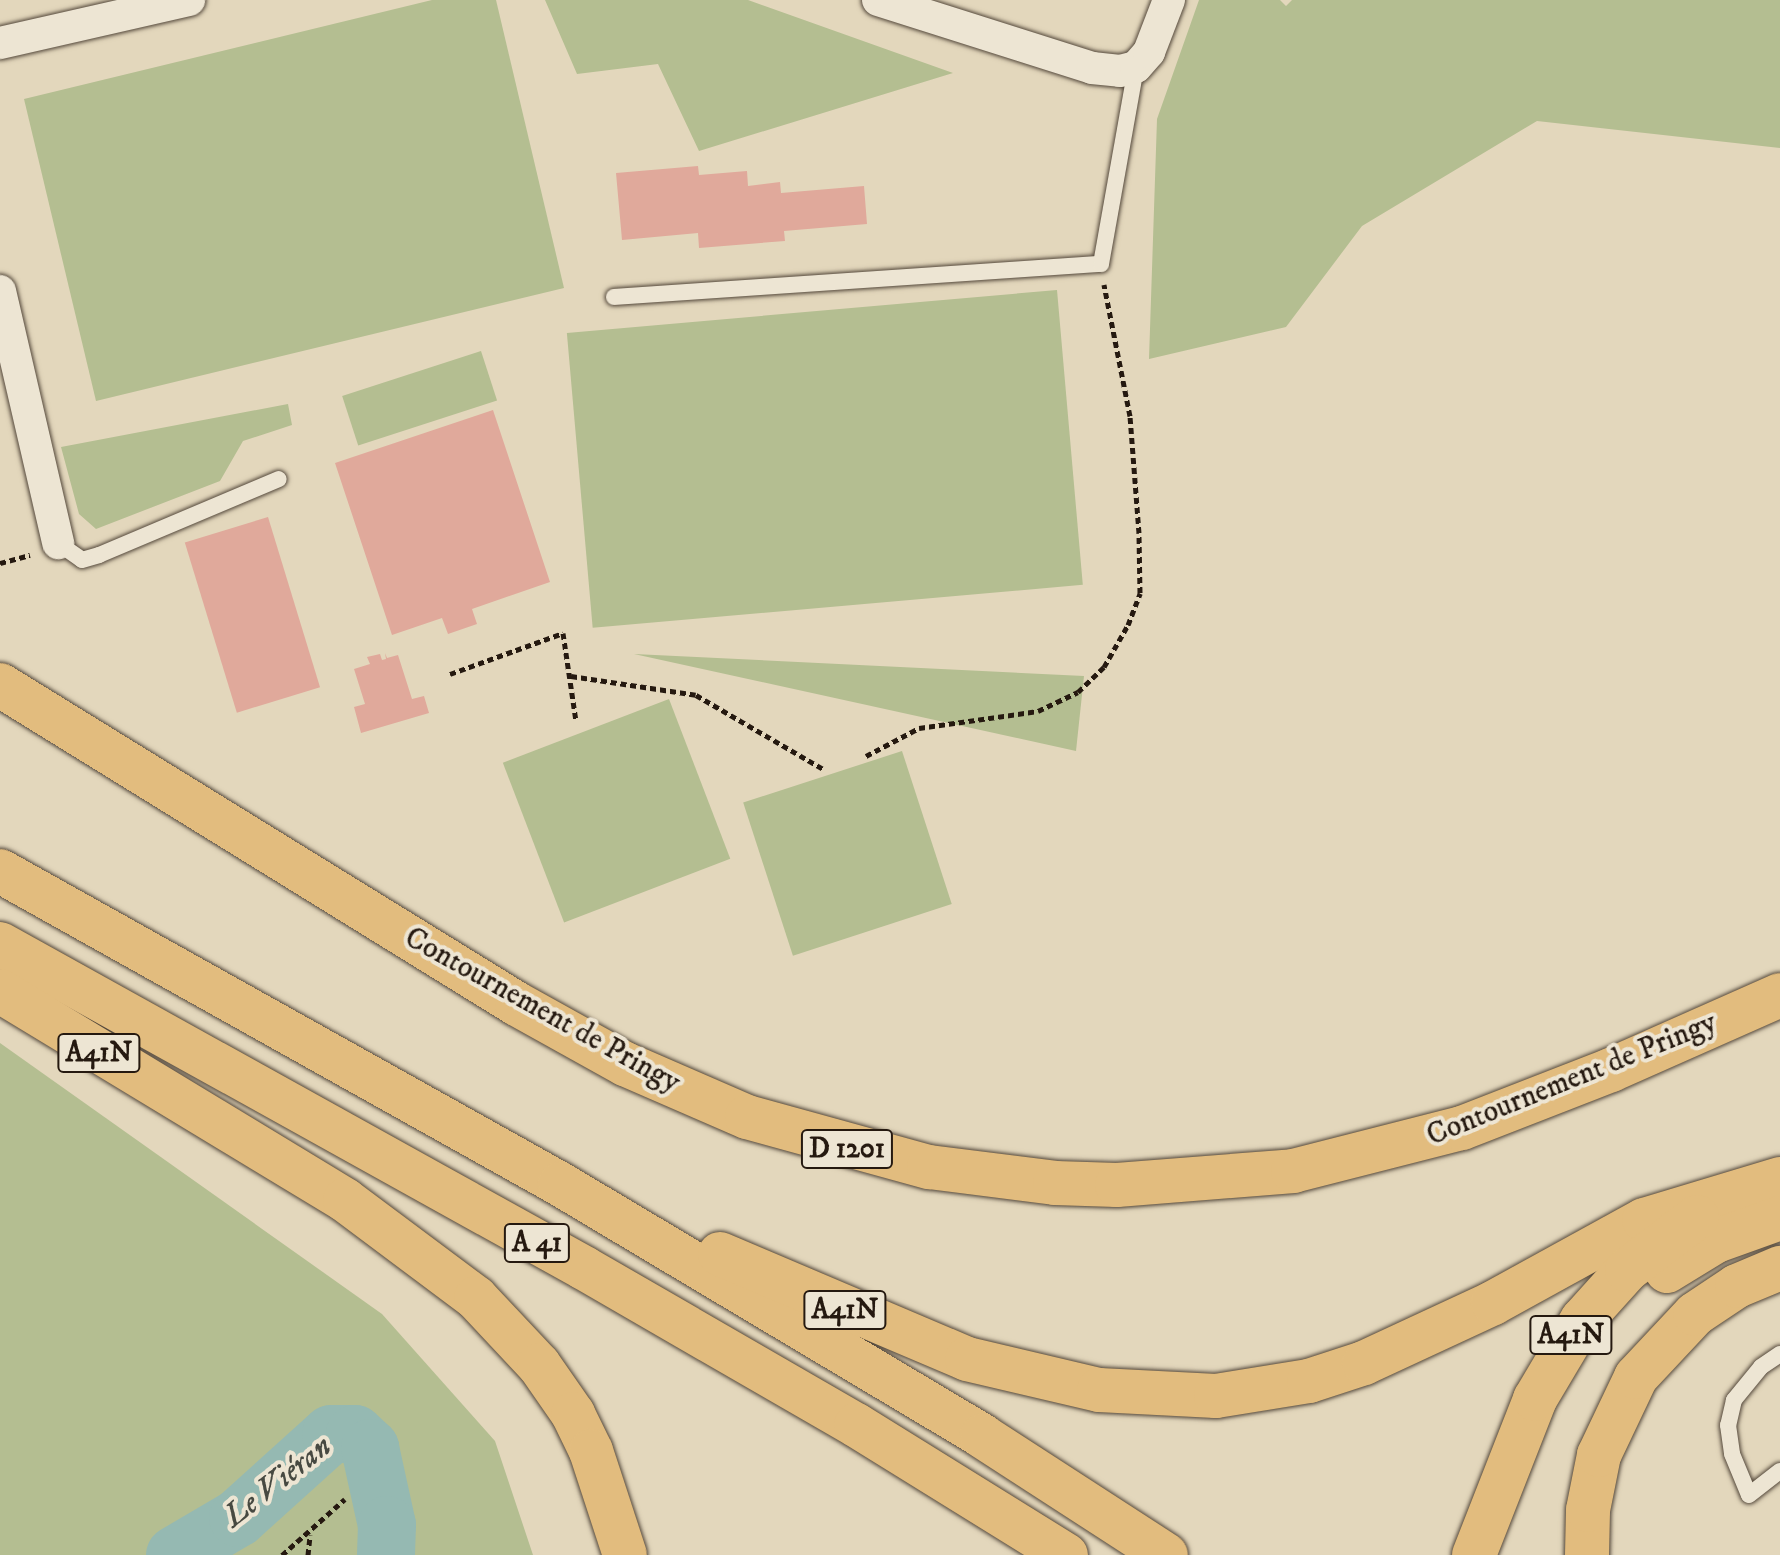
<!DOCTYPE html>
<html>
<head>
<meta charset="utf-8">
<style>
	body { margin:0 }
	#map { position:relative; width:1780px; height:1555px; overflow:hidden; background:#e3d7bc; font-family:"IM FELL DW Pica",serif }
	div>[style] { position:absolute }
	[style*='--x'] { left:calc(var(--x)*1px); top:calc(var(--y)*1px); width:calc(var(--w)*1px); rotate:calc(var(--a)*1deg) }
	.green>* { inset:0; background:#b4be91; transform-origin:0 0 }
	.river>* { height:58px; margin:-29px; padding:0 29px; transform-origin:29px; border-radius:29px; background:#95b9b2 }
	.building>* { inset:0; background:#e0a99b; transform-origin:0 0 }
	.path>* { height:5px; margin-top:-2.5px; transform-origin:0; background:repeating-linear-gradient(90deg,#251910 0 6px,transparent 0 10px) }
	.roads { filter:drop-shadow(0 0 2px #54483b) drop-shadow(0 0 2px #54483b) }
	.service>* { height:16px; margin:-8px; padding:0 8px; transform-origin:8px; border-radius:8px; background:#ede5d3 }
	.minor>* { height:32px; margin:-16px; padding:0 16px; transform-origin:16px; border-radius:16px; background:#ede5d3 }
	.trunk>* { height:44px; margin:-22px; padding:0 22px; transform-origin:22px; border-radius:22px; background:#e2bc7e }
	.motorway>* { height:44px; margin:-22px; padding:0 22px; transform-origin:22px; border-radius:22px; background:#e2bc7e }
	span { translate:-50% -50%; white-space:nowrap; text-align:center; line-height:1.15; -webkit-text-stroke:8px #ede5d3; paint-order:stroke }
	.shield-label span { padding:2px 6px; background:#ede5d3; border:2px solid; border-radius:6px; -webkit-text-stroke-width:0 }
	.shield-label { font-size:28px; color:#251910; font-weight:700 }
	.street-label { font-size:30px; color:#251910 }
	.water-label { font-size:32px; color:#474941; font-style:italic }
</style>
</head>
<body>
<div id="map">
	<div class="green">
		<div style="clip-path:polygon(432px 0,496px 0,564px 288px,96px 401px,24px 99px)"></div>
		<div style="clip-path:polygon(545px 0,748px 0,953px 73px,699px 151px,658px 64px,577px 74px)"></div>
		<div style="clip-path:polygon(1199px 0,1280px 0,1286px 6px,1292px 0,1780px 0,1780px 148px,1537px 121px,1362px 226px,1286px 327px,1149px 359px,1157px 119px)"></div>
		<div style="left:1057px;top:290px;width:296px;height:492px;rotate:85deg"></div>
		<div style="left:481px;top:351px;width:52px;height:146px;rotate:72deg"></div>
		<div style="clip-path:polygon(288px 404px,292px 425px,243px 441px,220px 481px,96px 529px,79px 514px,61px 447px)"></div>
		<div style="clip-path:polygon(634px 654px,1084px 676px,1076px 751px)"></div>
		<div style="left:669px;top:699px;width:171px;height:178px;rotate:69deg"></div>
		<div style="left:902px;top:751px;width:161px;height:167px;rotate:72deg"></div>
		<div style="clip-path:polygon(0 1043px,382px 1314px,495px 1441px,533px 1555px,0 1555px)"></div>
	</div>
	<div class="river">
		<div style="--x:175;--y:1555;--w:73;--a:-30.4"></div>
		<div style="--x:238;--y:1518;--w:125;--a:-42.1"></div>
		<div style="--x:331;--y:1434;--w:24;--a:0"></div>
		<div style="--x:355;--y:1434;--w:21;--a:43"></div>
		<div style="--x:370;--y:1448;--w:79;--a:77.6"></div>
		<div style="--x:387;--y:1525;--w:30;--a:92"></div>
	</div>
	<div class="building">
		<div style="clip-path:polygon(698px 166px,699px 175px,747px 171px,748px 186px,780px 182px,781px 193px,864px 186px,867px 224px,784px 231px,785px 241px,699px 248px,698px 233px,622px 240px,616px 173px)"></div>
		<div style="clip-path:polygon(493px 410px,550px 582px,472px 609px,477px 624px,448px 634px,442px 618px,392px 635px,335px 463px)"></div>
		<div style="left:268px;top:517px;width:178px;height:87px;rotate:73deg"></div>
		<div style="clip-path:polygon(385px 653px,387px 658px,398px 655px,412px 699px,424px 696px,429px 713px,361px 733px,354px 707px,365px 704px,354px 669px,370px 664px,367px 657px,380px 654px,382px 660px,386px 659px)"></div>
	</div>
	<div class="path">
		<div style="--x:0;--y:563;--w:31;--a:-15"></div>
		<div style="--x:450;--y:674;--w:120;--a:-19.9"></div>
		<div style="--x:563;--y:633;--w:89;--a:81.6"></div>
		<div style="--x:571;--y:676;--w:126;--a:8.6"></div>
		<div style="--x:696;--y:695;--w:147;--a:30.2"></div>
		<div style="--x:866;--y:756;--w:60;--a:-27.8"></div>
		<div style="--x:919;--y:728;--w:120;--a:-8.1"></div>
		<div style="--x:1038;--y:711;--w:44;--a:-25.4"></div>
		<div style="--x:1078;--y:692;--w:36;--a:-44"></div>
		<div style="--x:1104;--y:667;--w:48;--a:-60.3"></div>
		<div style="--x:1128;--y:625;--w:34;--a:-69"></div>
		<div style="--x:1140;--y:593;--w:60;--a:-91"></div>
		<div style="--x:1139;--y:533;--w:117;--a:-94.4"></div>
		<div style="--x:1130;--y:416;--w:134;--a:-101.2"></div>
		<div style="--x:282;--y:1555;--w:84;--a:-41.6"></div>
		<div style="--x:308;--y:1555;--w:20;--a:-84"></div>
	</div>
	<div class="roads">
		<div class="service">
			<div style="--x:614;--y:297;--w:488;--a:-3.9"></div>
			<div style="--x:1101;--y:264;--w:200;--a:-79.9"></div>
			<div style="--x:58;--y:543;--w:29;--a:35"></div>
			<div style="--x:82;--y:560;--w:18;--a:-16"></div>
			<div style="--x:99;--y:555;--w:195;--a:-22.9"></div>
			<div style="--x:1780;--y:1354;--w:23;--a:146"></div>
			<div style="--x:1761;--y:1367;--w:43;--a:129.3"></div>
			<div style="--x:1734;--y:1400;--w:26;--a:103"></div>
			<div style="--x:1728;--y:1425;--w:29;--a:82"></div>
			<div style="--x:1732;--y:1454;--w:44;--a:67.5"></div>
			<div style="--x:1749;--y:1495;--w:39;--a:-38"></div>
		</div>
		<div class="minor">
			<div style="--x:878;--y:0;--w:225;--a:17.6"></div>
			<div style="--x:1092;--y:68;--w:28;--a:6"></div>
			<div style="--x:1120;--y:71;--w:16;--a:-14"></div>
			<div style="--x:1136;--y:67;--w:20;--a:-49"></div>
			<div style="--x:1149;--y:52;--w:56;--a:-69"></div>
			<div style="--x:0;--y:43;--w:194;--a:-12.8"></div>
			<div style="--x:0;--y:291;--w:259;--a:77"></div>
		</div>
		<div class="trunk">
			<div style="--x:0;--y:685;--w:607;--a:31.68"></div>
			<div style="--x:517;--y:1004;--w:124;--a:29.1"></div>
			<div style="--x:625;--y:1064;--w:133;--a:23.5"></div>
			<div style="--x:747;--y:1117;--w:189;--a:15.4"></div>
			<div style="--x:929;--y:1167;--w:127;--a:7.2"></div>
			<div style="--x:1055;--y:1183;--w:62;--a:1.8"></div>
			<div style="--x:1117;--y:1185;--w:177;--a:-4.5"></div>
			<div style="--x:1293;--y:1171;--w:174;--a:-14.3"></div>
			<div style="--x:1462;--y:1128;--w:160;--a:-21.3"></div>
			<div style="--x:1611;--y:1070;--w:185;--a:-23.9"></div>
		</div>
		<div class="motorway">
			<div style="--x:0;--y:871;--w:642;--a:29.2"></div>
			<div style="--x:560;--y:1184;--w:492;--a:30.8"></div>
			<div style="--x:982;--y:1436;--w:219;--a:32.9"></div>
			<div style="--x:0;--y:944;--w:668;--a:29.02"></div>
			<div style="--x:584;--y:1268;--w:314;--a:30"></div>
			<div style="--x:856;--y:1425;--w:247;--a:31.8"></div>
			<div style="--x:0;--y:991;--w:403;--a:31.2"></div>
			<div style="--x:345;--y:1200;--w:164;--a:36.8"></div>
			<div style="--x:476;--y:1298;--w:92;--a:46.8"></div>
			<div style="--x:539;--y:1365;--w:60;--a:55.2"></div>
			<div style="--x:573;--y:1414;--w:41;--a:64.1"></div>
			<div style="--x:591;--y:1451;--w:109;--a:71.9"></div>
			<div style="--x:720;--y:1254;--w:268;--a:23"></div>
			<div style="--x:967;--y:1359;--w:136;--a:13.2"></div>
			<div style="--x:1099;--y:1390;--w:117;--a:2.9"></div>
			<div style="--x:1216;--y:1396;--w:94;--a:-9.2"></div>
			<div style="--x:1309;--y:1381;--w:58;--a:-18.1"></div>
			<div style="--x:1364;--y:1363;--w:142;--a:-24.9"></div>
			<div style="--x:1493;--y:1303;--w:172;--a:-28.8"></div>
			<div style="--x:1644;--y:1220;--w:142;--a:-16.8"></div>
			<div style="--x:1667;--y:1271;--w:57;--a:-31.5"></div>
			<div style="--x:1716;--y:1241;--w:68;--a:-19.8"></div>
			<div style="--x:1474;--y:1555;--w:168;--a:-68.6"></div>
			<div style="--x:1535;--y:1399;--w:92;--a:-59.3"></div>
			<div style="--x:1582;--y:1320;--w:67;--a:-48"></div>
			<div style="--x:1627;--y:1270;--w:88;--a:-37.1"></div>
			<div style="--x:1587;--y:1555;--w:45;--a:-88.7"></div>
			<div style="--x:1588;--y:1510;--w:56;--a:-78.7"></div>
			<div style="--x:1599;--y:1455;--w:86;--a:-64.6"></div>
			<div style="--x:1636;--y:1377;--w:86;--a:-46.9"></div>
			<div style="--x:1695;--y:1314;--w:50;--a:-33.7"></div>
			<div style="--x:1737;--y:1286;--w:47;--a:-22.7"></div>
		</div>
	</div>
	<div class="shield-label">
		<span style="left:99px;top:1053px">A41N</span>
		<span style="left:847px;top:1149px">D 1201</span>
		<span style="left:537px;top:1243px">A 41</span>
		<span style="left:845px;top:1310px">A41N</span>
		<span style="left:1571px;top:1335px">A41N</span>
	</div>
	<div class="street-label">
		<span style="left:542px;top:1011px;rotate:29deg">Contournement de Pringy</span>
		<span style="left:1572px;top:1080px;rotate:-22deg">Contournement de Pringy</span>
	</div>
	<div class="water-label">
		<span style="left:278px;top:1482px;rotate:-38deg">Le Viéran</span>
	</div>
</div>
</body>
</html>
